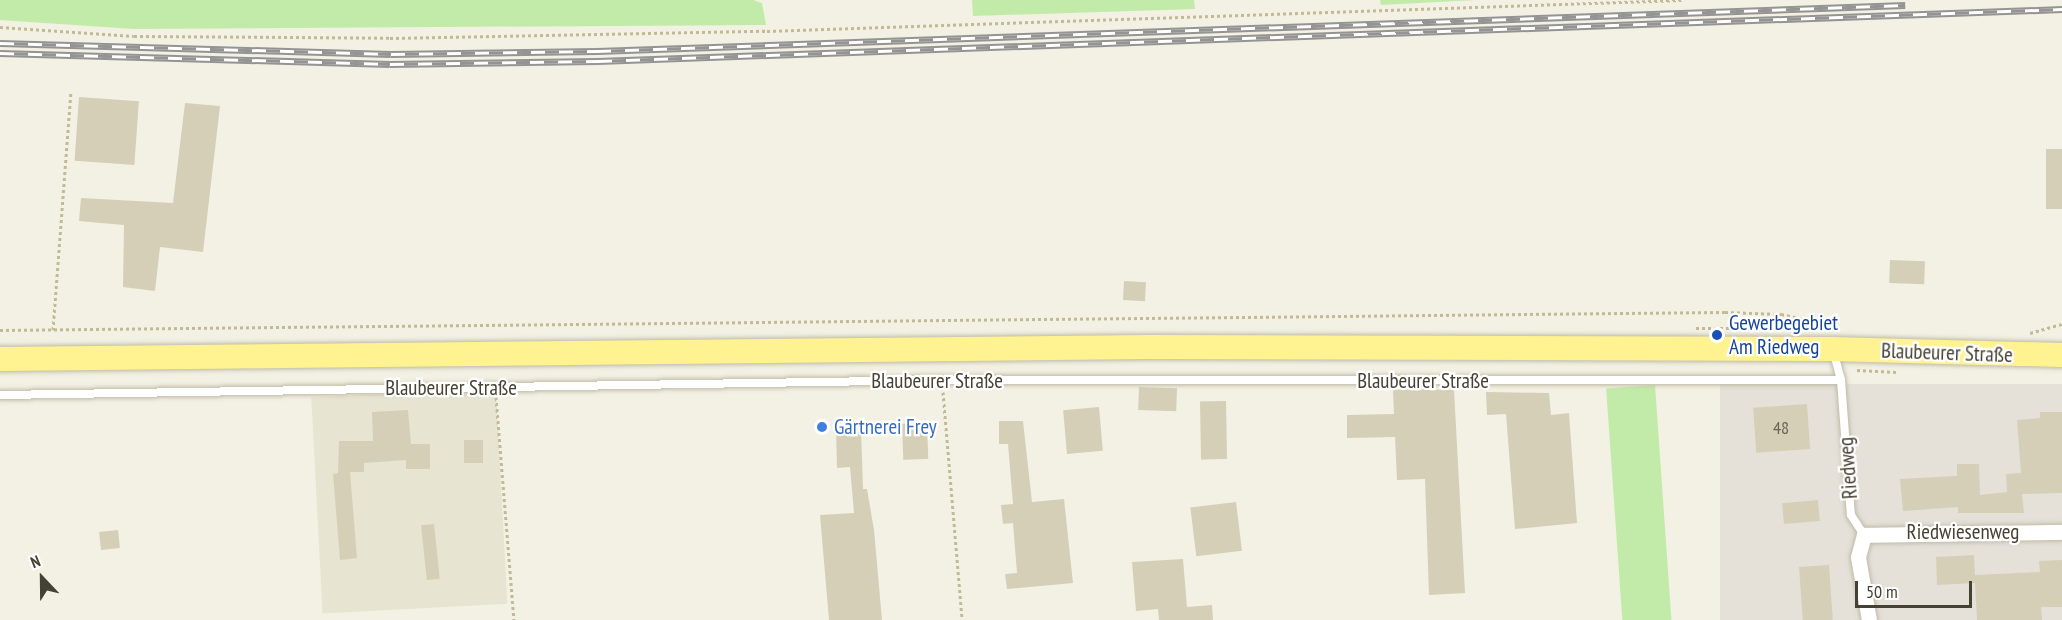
<!DOCTYPE html>
<html>
<head>
<meta charset="utf-8">
<style>
	body { margin:0 }
	#map { position:relative; width:2062px; height:620px; overflow:hidden; background:#f3f1e4; font-family:"PT Sans Narrow",sans-serif }
	div>[style] { position:absolute }
	[style*='--x'] { left:calc(var(--x)*1px); top:calc(var(--y)*1px); width:calc(var(--w)*1px); rotate:calc(var(--a)*1deg) }
	.residential>* { inset:0; background:#e7e4d1; transform-origin:0 0 }
	.industrial>* { inset:0; background:#e5e1d9; transform-origin:0 0 }
	.green>* { inset:0; background:#c2eba9; transform-origin:0 0 }
	.building>* { inset:0; background:#d5cfb8; transform-origin:0 0 }
	.path>* { height:3px; margin-top:-1.5px; transform-origin:0; background:repeating-linear-gradient(90deg,#c2ba96 0 3px,transparent 0 6px) }
	.roads { filter:drop-shadow(0 0 2px #bfbba6) drop-shadow(0 0 2px #bfbba6) }
	.service>* { height:8px; margin:-4px; padding:0 4px; transform-origin:4px; border-radius:4px; background:#fff }
	.minor>* { height:15px; margin:-7.5px; padding:0 7.5px; transform-origin:7.5px; border-radius:7.5px; background:#fff }
	.primary>* { height:24px; margin:-12px; padding:0 12px; transform-origin:12px; border-radius:12px; background:#fff291 }
	.rail>* { height:7px; margin-top:-3.5px; transform-origin:0; background:repeating-linear-gradient(90deg,#fff 0 14px,#949494 0 28px); box-sizing:border-box; border-block:2px solid #949494 }
	.dots>* { width:16px; height:16px; translate:-50% -50%; box-sizing:border-box; border:3px solid #fff; border-radius:50% }
	span { translate:-50% -50%; white-space:nowrap; text-align:center; line-height:1.15; -webkit-text-stroke:4.5px #fff; paint-order:stroke }
	.number-label { font-size:18px; color:#696454 }
	.number-label span { -webkit-text-stroke-width:0 }
	.transit-label { font-size:21px; color:#164399 }
	.left { translate:0 -50%; text-align:left }
	.street-label { font-size:21px; color:#454133 }
	.shop-label { font-size:21px; color:#366cbe }
	.north { position:absolute; left:12px; top:548px; width:60px; height:60px; -webkit-text-stroke:4px #fff; paint-order:stroke; rotate:338deg; font-size:16px; font-weight:700; line-height:24px; text-align:center; color:#454133 }
	.north::after { content:''; display:block; margin:auto; width:21px; height:27px; background:#454133; clip-path:polygon(50% 0,100% 100%,50% 72%,0 100%) }
	.scale { position:absolute; left:1855px; top:581px; width:117px; height:27px; box-sizing:border-box; border:3px solid #454133; border-top:0; padding-left:8px; font-size:18px; line-height:21px; white-space:nowrap; color:#454133; -webkit-text-stroke:4px #fff; paint-order:stroke }
</style>
</head>
<body>
<div id="map">
	<div class="residential">
		<div style="left:496px;top:388px;width:216px;height:185px;rotate:87deg"></div>
	</div>
	<div class="industrial">
		<div style="left:1720px;top:384px;width:342px;height:237px"></div>
	</div>
	<div class="green">
		<div style="clip-path:polygon(0 0,753px 0,762px 3px,766px 25px,134px 29px,0 20px)"></div>
		<div style="clip-path:polygon(972px 0,1194px 0,1195px 9px,973px 16px)"></div>
		<div style="clip-path:polygon(1380px 0,1476px 0,1381px 5px)"></div>
		<div style="left:1655px;top:385px;width:236px;height:49px;rotate:86deg"></div>
	</div>
	<div class="building">
		<div style="left:79px;top:97px;width:60px;height:64px;rotate:4deg"></div>
		<div style="clip-path:polygon(185px 103px,220px 106px,203px 252px,160px 247px,155px 291px,123px 287px,124px 225px,79px 221px,81px 198px,173px 203px)"></div>
		<div style="left:2046px;top:149px;width:16px;height:60px"></div>
		<div style="left:1890px;top:260px;width:35px;height:23px;rotate:2deg"></div>
		<div style="left:1124px;top:281px;width:22px;height:19px;rotate:3deg"></div>
		<div style="left:1139px;top:387px;width:38px;height:23px;rotate:2deg"></div>
		<div style="clip-path:polygon(1416px 389px,1454px 390px,1465px 593px,1429px 595px,1425px 479px,1397px 480px,1395px 437px,1347px 438px,1347px 415px,1394px 414px,1393px 390px)"></div>
		<div style="clip-path:polygon(1486px 392px,1549px 393px,1551px 415px,1569px 413px,1577px 523px,1515px 529px,1506px 414px,1487px 415px)"></div>
		<div style="left:1226px;top:401px;width:58px;height:26px;rotate:89deg"></div>
		<div style="left:1807px;top:404px;width:45px;height:54px;rotate:86deg"></div>
		<div style="left:1099px;top:407px;width:44px;height:36px;rotate:85deg"></div>
		<div style="clip-path:polygon(408px 410px,411px 444px,430px 444px,430px 469px,406px 469px,406px 460px,364px 463px,364px 472px,350px 472px,357px 558px,340px 560px,333px 474px,338px 473px,339px 441px,373px 441px,372px 412px)"></div>
		<div style="clip-path:polygon(2040px 412px,2062px 412px,2062px 493px,2022px 494px,2024px 513px,1958px 513px,1958px 507px,1903px 511px,1900px 479px,1957px 476px,1957px 464px,1979px 464px,1980px 495px,2007px 492px,2006px 474px,2021px 473px,2017px 420px,2040px 418px)"></div>
		<div style="clip-path:polygon(999px 421px,1023px 421px,1032px 502px,1064px 499px,1073px 583px,1007px 589px,1005px 574px,1017px 573px,1013px 523px,1003px 524px,1001px 505px,1013px 504px,1008px 444px,999px 444px)"></div>
		<div style="left:927px;top:423px;width:36px;height:25px;rotate:88deg"></div>
		<div style="clip-path:polygon(836px 428px,861px 428px,863px 489px,867px 489px,874px 530px,882px 620px,829px 620px,820px 515px,854px 513px,850px 467px,837px 468px)"></div>
		<div style="left:464px;top:440px;width:19px;height:23px"></div>
		<div style="left:1818px;top:500px;width:21px;height:36px;rotate:85deg"></div>
		<div style="left:1236px;top:502px;width:49px;height:46px;rotate:83deg"></div>
		<div style="left:434px;top:524px;width:55px;height:13px;rotate:84deg"></div>
		<div style="left:118px;top:530px;width:18px;height:19px;rotate:84deg"></div>
		<div style="clip-path:polygon(1974px 555px,1975px 575px,2040px 572px,2039px 561px,2062px 560px,2062px 607px,2041px 607px,2042px 620px,1977px 620px,1975px 583px,1937px 585px,1936px 557px)"></div>
		<div style="clip-path:polygon(1183px 559px,1187px 607px,1212px 605px,1213px 620px,1159px 620px,1158px 609px,1136px 611px,1132px 562px)"></div>
		<div style="left:1829px;top:565px;width:55px;height:30px;rotate:86deg"></div>
	</div>
	<div class="path">
		<div style="--x:0;--y:27;--w:134;--a:3.8"></div>
		<div style="--x:134;--y:36;--w:256;--a:0.4"></div>
		<div style="--x:390;--y:38;--w:377;--a:-1.1"></div>
		<div style="--x:767;--y:31;--w:915;--a:-1.94"></div>
		<div style="--x:1696;--y:328;--w:50;--a:0"></div>
		<div style="--x:0;--y:330;--w:1725;--a:-0.6"></div>
		<div style="--x:1725;--y:312;--w:56;--a:2"></div>
		<div style="--x:1781;--y:314;--w:27;--a:13"></div>
		<div style="--x:1807;--y:320;--w:13;--a:61"></div>
		<div style="--x:53;--y:330;--w:239;--a:-85.7"></div>
		<div style="--x:2030;--y:333;--w:33;--a:-16"></div>
		<div style="--x:1857;--y:370;--w:39;--a:3"></div>
		<div style="--x:943;--y:392;--w:229;--a:85.2"></div>
		<div style="--x:496;--y:397;--w:224;--a:85.4"></div>
	</div>
	<div class="roads">
		<div class="service">
			<div style="--x:1841;--y:380;--w:135;--a:85.8"></div>
			<div style="--x:1851;--y:515;--w:24;--a:57"></div>
			<div style="--x:0;--y:395;--w:942;--a:-0.91"></div>
			<div style="--x:942;--y:380;--w:899;--a:0"></div>
			<div style="--x:1841;--y:380;--w:28;--a:-105"></div>
		</div>
		<div class="minor">
			<div style="--x:1869;--y:620;--w:64;--a:-99.9"></div>
			<div style="--x:1858;--y:557;--w:23;--a:-75"></div>
			<div style="--x:1864;--y:535;--w:198;--a:-0.9"></div>
		</div>
		<div class="primary">
			<div style="--x:0;--y:359;--w:1149;--a:-0.6"></div>
			<div style="--x:1149;--y:347;--w:683;--a:0.17"></div>
			<div style="--x:1832;--y:349;--w:230;--a:1.5"></div>
		</div>
	</div>
	<div class="rail">
		<div style="--x:0;--y:43;--w:391;--a:1.6"></div>
		<div style="--x:391;--y:54;--w:206;--a:-0.8"></div>
		<div style="--x:597;--y:51;--w:1309;--a:-2.01"></div>
		<div style="--x:0;--y:53;--w:390;--a:1.6"></div>
		<div style="--x:390;--y:64;--w:208;--a:-0.8"></div>
		<div style="--x:598;--y:61;--w:1465;--a:-2.03"></div>
	</div>
	<div class="dots">
		<div style="left:1717px;top:335px;background:#1a4fb4"></div>
		<div style="left:822px;top:427px;background:#3f7fe0"></div>
	</div>
	<div class="number-label">
		<span style="left:1781px;top:428px">48</span>
	</div>
	<div class="transit-label">
		<span class="left" style="left:1729px;top:335px">Gewerbegebiet<br>Am Riedweg</span>
	</div>
	<div class="street-label">
		<span style="left:1947px;top:353px;rotate:2deg">Blaubeurer Straße</span>
		<span style="left:937px;top:381px">Blaubeurer Straße</span>
		<span style="left:1423px;top:381px">Blaubeurer Straße</span>
		<span style="left:451px;top:388px">Blaubeurer Straße</span>
		<span style="left:1848px;top:468px;rotate:-94deg">Riedweg</span>
		<span style="left:1963px;top:532px">Riedwiesenweg</span>
	</div>
	<div class="shop-label">
		<span class="left" style="left:834px;top:427px">Gärtnerei Frey</span>
	</div>
	<div class="north">N</div>
	<div class="scale">50 m</div>
</div>
</body>
</html>
